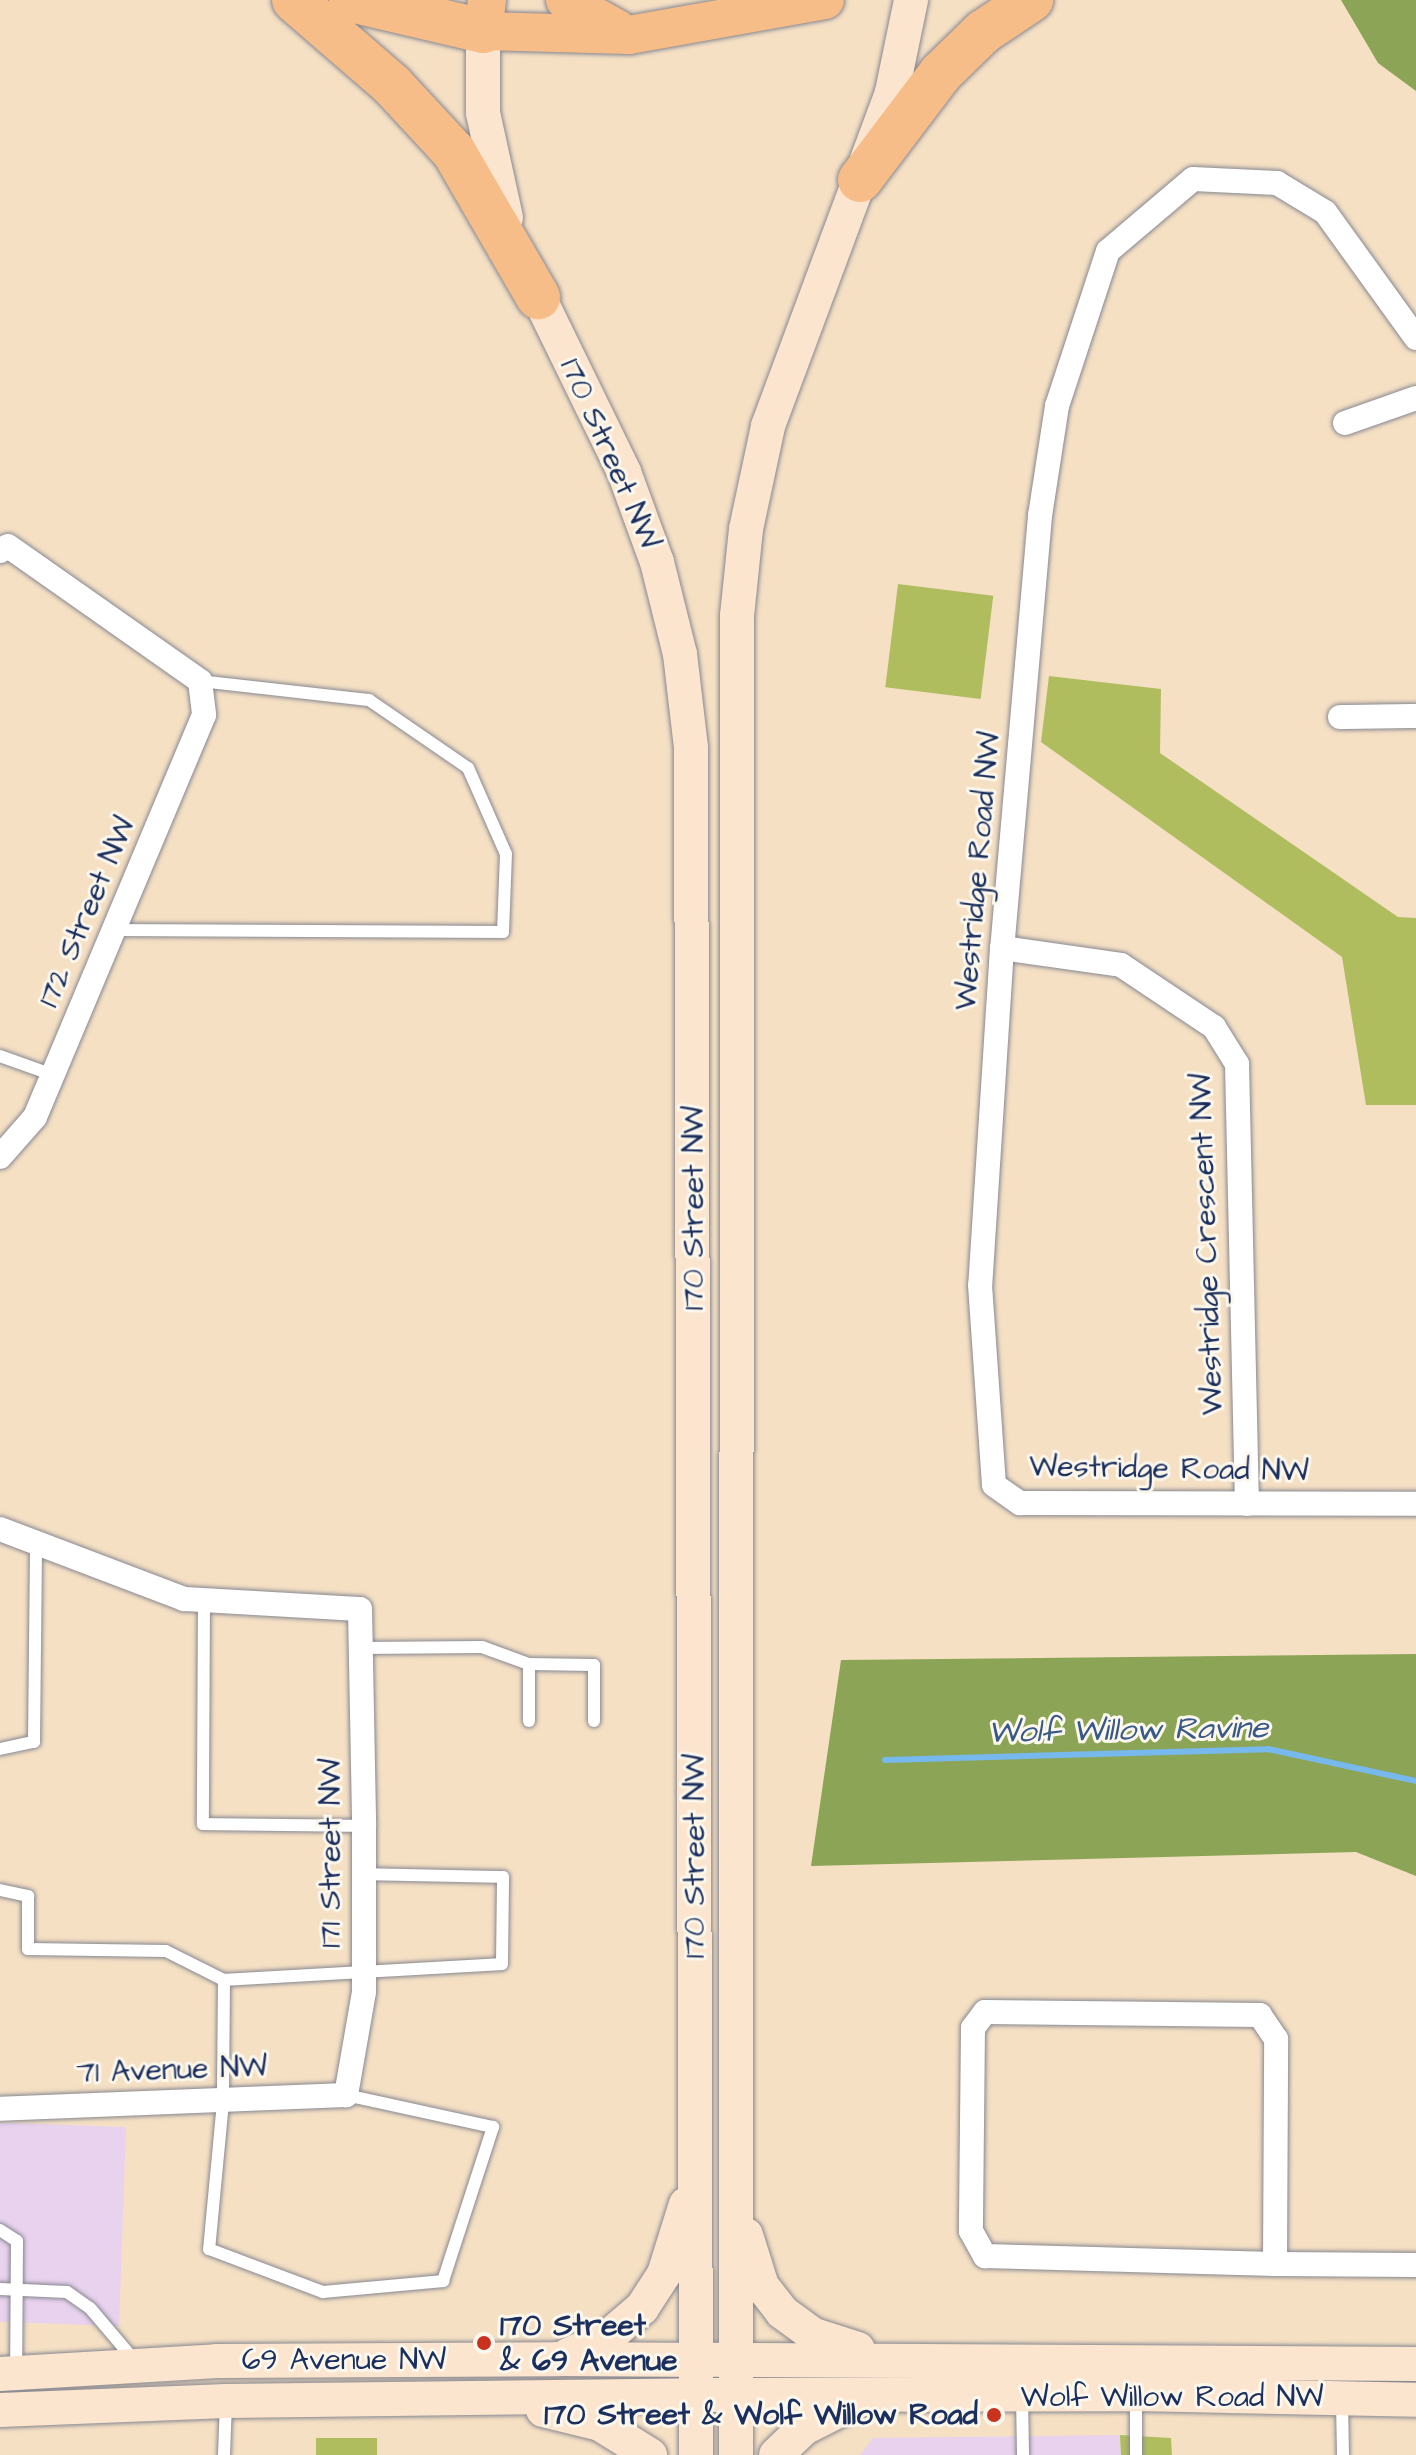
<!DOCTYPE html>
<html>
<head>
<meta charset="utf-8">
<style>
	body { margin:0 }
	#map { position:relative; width:1416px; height:2455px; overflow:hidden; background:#f5e0c4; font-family:"Architects Daughter",sans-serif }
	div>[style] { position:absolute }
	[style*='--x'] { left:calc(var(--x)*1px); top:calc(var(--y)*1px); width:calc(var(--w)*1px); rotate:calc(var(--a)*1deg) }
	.built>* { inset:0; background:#e8d2ee; transform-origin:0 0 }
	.green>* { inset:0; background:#afbd5f; transform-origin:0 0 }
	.forest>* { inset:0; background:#8ba456 }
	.stream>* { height:6px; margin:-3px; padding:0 3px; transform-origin:3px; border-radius:3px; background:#77b9ec }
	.roads { filter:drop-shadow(0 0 2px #888891) drop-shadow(0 0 2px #888891) }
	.lane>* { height:12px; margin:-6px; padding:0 6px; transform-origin:6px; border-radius:6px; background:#fff }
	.street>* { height:24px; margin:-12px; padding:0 12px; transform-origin:12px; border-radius:12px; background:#fff }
	.secondary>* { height:34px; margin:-17px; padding:0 17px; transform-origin:17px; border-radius:17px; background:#fce5cf }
	.primary>* { height:38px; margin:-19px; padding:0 19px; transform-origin:19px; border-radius:19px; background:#f7bd88 }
	.highway>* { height:44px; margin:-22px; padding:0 22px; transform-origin:22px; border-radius:22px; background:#f7bd88 }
	.dots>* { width:22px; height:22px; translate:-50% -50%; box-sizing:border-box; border:4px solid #fbf7ec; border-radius:50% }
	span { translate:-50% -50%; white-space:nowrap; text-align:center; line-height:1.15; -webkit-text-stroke:6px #fbf7ec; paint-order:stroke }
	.street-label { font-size:30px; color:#1b2f5e }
	.poi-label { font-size:30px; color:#1b2f5e; font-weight:700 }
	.left { translate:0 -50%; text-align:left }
	.right { translate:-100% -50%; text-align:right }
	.water-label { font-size:32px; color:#375889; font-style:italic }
</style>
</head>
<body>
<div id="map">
	<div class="built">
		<div style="left:126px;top:2127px;width:199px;height:126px;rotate:92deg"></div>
		<div style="clip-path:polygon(1120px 2435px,1121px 2455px,860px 2455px,873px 2438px)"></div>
	</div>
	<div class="green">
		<div style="left:898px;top:584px;width:96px;height:104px;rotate:7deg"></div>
		<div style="clip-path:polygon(1049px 676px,1161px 689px,1160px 753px,1398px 917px,1416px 918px,1416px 1105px,1366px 1105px,1342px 957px,1041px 742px)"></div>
		<div style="clip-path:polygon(1120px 2435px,1171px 2438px,1172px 2455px,1121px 2455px)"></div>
		<div style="left:316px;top:2438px;width:61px;height:17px"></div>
	</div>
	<div class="forest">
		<div style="clip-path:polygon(1341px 0,1416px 0,1416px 91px,1378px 63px)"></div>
		<div style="clip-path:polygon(1416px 1654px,1416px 1876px,1356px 1852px,811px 1866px,841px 1660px)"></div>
	</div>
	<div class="stream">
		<div style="--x:885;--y:1760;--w:383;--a:-1.6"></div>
		<div style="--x:1268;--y:1749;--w:151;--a:12.2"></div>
	</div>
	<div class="roads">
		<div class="lane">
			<div style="--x:116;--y:930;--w:387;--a:0.3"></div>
			<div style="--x:503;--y:932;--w:78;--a:-87.8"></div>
			<div style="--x:506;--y:854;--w:94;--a:-113.8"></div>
			<div style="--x:468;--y:768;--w:120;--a:-145.5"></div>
			<div style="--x:369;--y:700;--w:170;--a:-173.6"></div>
			<div style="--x:0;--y:1056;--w:56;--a:19.7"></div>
			<div style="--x:204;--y:1601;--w:223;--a:90.3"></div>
			<div style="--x:203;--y:1824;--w:161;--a:0.7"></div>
			<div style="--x:362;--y:1648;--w:120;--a:-0.5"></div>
			<div style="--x:482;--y:1647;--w:50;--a:19.9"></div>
			<div style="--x:529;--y:1664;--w:65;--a:0.9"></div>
			<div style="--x:594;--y:1665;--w:56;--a:90"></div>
			<div style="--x:529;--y:1721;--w:57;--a:-90"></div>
			<div style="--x:0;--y:1749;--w:35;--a:-12"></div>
			<div style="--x:34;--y:1742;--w:199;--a:-89.4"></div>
			<div style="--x:0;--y:1890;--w:29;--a:12"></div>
			<div style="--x:28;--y:1896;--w:53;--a:90"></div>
			<div style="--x:28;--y:1949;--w:138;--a:0.8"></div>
			<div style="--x:166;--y:1951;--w:65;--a:26.6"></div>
			<div style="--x:224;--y:1980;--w:122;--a:90.5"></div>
			<div style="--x:223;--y:2102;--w:148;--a:95.4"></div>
			<div style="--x:209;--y:2249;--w:122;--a:20.7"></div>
			<div style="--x:323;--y:2292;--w:121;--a:-5.2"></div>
			<div style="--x:443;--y:2281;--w:162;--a:-72"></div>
			<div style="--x:493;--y:2127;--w:150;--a:-167.7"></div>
			<div style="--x:224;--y:1980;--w:278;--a:-3.3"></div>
			<div style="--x:502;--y:1964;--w:87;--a:-89.3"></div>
			<div style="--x:503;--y:1877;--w:139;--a:-178.8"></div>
			<div style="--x:0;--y:2230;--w:20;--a:33"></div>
			<div style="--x:17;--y:2241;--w:128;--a:90.4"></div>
			<div style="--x:0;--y:2289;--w:67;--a:2.6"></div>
			<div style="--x:67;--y:2292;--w:28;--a:35"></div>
			<div style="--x:90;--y:2308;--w:70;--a:49.7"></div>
			<div style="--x:1022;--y:2396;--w:59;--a:89"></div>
			<div style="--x:1342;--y:2402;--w:53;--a:88.9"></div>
			<div style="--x:224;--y:2455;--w:51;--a:-87.8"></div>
			<div style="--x:1136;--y:2455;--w:58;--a:-90"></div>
		</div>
		<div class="street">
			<div style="--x:1416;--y:338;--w:155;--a:-125.8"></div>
			<div style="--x:1325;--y:212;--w:56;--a:-148.9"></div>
			<div style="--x:1277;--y:183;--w:84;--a:-177.3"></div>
			<div style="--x:1193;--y:179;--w:111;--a:139.7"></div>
			<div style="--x:1108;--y:251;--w:163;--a:108.2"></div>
			<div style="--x:1057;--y:406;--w:111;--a:98.8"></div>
			<div style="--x:1040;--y:516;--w:434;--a:95"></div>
			<div style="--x:1002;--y:948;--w:338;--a:93.7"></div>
			<div style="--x:980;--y:1285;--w:200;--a:86"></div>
			<div style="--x:994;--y:1485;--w:32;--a:35"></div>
			<div style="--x:1020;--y:1503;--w:396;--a:0.1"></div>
			<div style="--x:1345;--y:423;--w:75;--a:-19.4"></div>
			<div style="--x:0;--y:551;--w:9;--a:-32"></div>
			<div style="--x:8;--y:546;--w:235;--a:35.1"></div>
			<div style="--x:200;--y:681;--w:34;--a:83"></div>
			<div style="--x:204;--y:715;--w:436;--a:112.8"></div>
			<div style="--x:35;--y:1117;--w:53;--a:131.2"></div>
			<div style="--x:1340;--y:717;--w:76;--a:-0.8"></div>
			<div style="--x:1002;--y:948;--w:120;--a:8.1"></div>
			<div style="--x:1121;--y:965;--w:112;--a:33.7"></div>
			<div style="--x:1214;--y:1027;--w:44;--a:58.1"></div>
			<div style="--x:1237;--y:1064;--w:440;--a:88.7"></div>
			<div style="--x:0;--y:1529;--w:197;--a:20.8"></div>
			<div style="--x:184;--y:1599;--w:176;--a:3.3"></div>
			<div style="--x:360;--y:1609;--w:217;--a:88.9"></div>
			<div style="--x:364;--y:1826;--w:166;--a:90"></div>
			<div style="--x:364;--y:1992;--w:105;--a:99.9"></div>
			<div style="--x:346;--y:2095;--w:346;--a:177.7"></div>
			<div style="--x:1275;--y:2264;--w:225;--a:-89.7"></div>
			<div style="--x:1276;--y:2039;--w:29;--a:-124"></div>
			<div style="--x:1260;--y:2015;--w:275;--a:-179.4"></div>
			<div style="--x:985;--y:2012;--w:20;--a:127"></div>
			<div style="--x:973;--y:2028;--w:203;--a:90.6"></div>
			<div style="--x:971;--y:2231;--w:29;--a:61"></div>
			<div style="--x:985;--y:2256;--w:290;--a:1.6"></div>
			<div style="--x:1275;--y:2264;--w:141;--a:0.4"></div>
		</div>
		<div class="secondary">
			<div style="--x:483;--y:31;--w:82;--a:90"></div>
			<div style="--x:483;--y:113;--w:107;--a:77.6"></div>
			<div style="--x:528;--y:275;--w:219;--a:64"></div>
			<div style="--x:624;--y:472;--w:96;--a:69.9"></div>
			<div style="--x:657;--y:562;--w:95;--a:76"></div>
			<div style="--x:680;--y:654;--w:95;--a:83.3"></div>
			<div style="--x:691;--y:748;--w:1707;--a:89.83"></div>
			<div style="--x:746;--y:2235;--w:53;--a:72.6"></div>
			<div style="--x:762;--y:2286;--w:33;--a:52"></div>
			<div style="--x:782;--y:2312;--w:39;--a:36"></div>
			<div style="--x:814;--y:2335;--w:46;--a:17.7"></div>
			<div style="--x:568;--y:2355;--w:44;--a:-24.2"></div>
			<div style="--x:608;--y:2337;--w:45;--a:-40.5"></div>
			<div style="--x:642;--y:2308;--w:40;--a:-57.1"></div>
			<div style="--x:664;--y:2274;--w:73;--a:-72.6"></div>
			<div style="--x:0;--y:2374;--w:217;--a:-3.4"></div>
			<div style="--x:217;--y:2361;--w:341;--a:-0.3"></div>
			<div style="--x:558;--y:2359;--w:858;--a:0.33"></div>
			<div style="--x:0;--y:2410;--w:226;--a:-2.3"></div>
			<div style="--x:226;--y:2401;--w:471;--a:-0.7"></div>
			<div style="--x:697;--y:2395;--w:439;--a:-0.1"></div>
			<div style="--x:1136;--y:2394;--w:280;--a:1.2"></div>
			<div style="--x:543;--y:2410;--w:59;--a:13.8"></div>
			<div style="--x:600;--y:2424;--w:59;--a:31.8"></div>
			<div style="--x:736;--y:2455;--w:1839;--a:-89.97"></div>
			<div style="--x:737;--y:616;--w:87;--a:-84.1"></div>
			<div style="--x:746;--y:529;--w:105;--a:-77.9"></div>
			<div style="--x:768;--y:426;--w:356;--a:-69.6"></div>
			<div style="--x:892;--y:92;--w:94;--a:-78.3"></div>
			<div style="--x:776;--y:2455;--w:39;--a:-44"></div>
			<div style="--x:804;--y:2428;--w:60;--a:-26.6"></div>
		</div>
		<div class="primary">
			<div style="--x:487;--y:0;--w:31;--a:97"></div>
			<div style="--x:483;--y:31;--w:146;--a:1.6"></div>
			<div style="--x:629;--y:35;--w:199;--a:-10.1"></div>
			<div style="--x:565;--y:0;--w:60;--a:28.7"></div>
		</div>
		<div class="highway">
			<div style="--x:294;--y:0;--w:130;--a:40.9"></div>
			<div style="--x:392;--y:85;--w:91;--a:47.2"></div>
			<div style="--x:454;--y:152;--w:168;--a:59.9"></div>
			<div style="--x:351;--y:0;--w:136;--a:13.2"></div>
			<div style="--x:860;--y:180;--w:134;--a:-52.9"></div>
			<div style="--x:941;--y:73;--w:59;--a:-44.3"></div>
			<div style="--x:983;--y:32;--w:58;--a:-33.7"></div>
		</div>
	</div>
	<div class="dots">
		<div style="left:484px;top:2343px;background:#c8321e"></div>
		<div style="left:994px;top:2415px;background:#c8321e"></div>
	</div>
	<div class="street-label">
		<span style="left:610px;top:454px;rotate:66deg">170 Street NW</span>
		<span style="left:978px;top:871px;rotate:-85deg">Westridge Road NW</span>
		<span style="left:87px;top:912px;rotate:-67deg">172 Street NW</span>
		<span style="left:694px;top:1208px;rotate:-90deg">170 Street NW</span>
		<span style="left:1207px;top:1244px;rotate:-92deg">Westridge Crescent NW</span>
		<span style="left:1169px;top:1469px;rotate:1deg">Westridge Road NW</span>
		<span style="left:331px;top:1853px;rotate:-90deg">171 Street NW</span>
		<span style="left:695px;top:1856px;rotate:-90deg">170 Street NW</span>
		<span style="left:172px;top:2070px;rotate:-2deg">71 Avenue NW</span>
		<span style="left:344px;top:2360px">69 Avenue NW</span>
		<span style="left:1172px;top:2397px">Wolf Willow Road NW</span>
	</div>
	<div class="poi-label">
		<span class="left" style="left:500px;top:2343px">170 Street<br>&amp; 69 Avenue</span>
		<span class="right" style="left:978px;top:2415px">170 Street &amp; Wolf Willow Road</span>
	</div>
	<div class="water-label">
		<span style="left:1128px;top:1731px;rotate:-1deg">Wolf Willow Ravine</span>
	</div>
</div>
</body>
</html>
